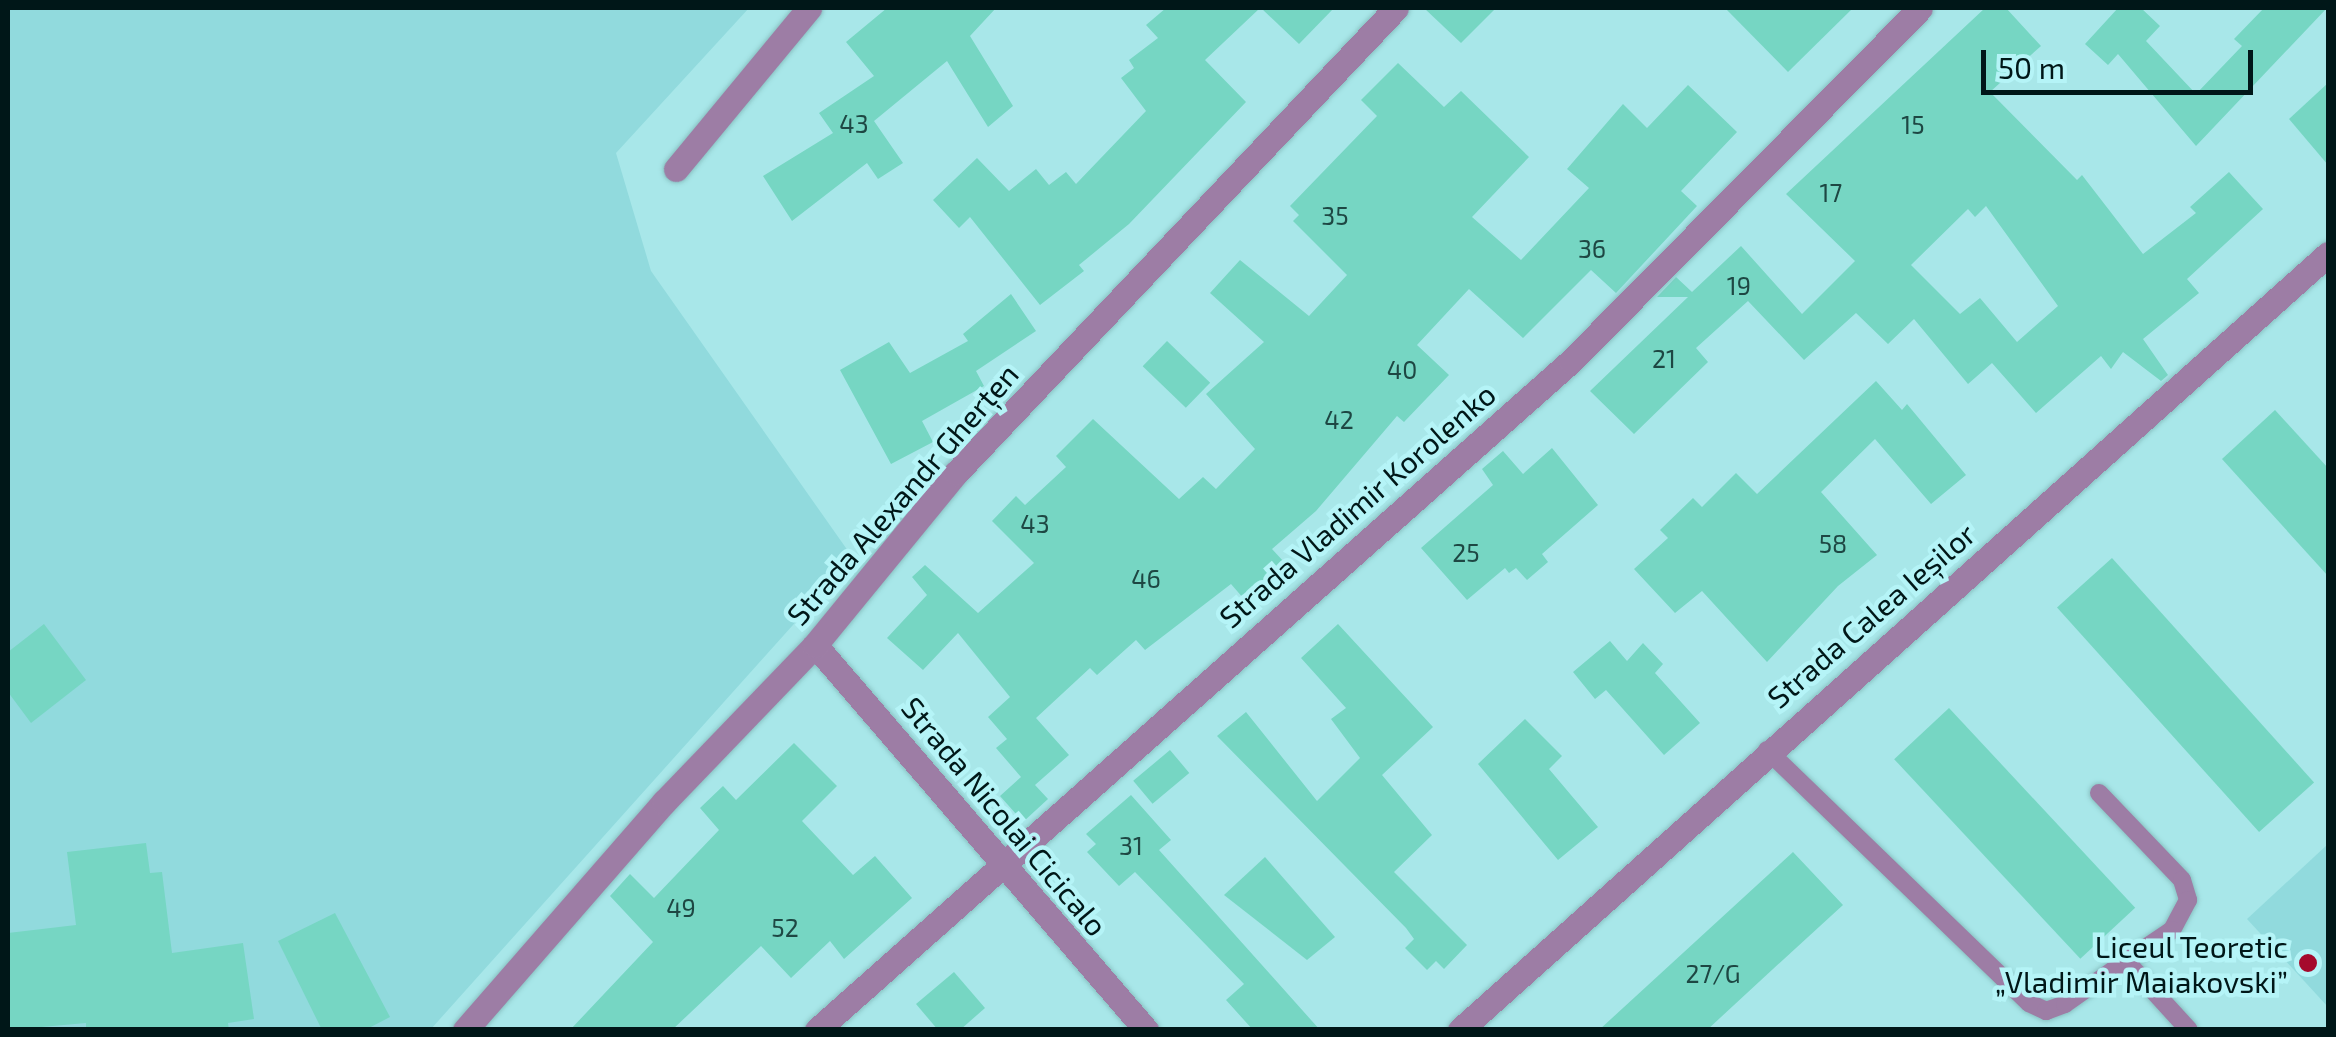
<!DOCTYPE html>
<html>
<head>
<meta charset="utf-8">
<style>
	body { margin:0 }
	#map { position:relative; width:2336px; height:1037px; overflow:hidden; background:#a8e7e9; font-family:"Exo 2",sans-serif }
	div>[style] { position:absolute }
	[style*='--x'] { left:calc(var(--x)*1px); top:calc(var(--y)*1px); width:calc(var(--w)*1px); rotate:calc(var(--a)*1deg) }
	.built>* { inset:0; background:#91dadd }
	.building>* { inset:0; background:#76d6c3; transform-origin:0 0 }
	.roads { filter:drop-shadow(0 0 2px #8ac2c3) drop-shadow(0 0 2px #8ac2c3) }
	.service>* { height:18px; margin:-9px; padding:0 9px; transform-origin:9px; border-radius:9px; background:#9d7da5 }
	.minor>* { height:25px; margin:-12.5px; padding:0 12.5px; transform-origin:12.5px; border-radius:12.5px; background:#9d7da5 }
	.tertiary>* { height:25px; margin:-12.5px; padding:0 12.5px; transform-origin:12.5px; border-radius:12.5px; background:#9d7da5 }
	.dots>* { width:28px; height:28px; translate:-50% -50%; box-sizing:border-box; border:5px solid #b5f4f7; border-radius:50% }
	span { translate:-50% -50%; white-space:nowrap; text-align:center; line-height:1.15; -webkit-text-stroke:9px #b5f4f7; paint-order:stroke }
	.number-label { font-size:25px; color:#1e4743 }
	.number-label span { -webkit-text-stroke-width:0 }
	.street-label { font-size:30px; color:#001718 }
	.poi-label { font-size:30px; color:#001718 }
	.right { translate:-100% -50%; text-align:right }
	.frame { position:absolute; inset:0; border:10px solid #001718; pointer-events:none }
	.scale { position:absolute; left:1981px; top:50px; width:272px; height:45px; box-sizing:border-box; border:5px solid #001718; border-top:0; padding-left:12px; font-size:30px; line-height:35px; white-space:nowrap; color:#001718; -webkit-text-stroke:8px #b5f4f7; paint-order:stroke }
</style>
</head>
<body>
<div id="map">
	<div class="built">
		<div style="clip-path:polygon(8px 8px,749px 8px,616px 153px,651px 271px,853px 558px,431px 1029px,8px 1029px)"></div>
		<div style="clip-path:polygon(2328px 844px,2328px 1007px,2247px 919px)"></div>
	</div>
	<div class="building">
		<div style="clip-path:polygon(887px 8px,996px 8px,970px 36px,1013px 106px,988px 127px,947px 61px,874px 121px,903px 163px,878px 179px,867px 163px,792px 221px,763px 176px,833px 133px,819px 113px,874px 76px,846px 42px)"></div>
		<div style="clip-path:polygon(1166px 8px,1260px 8px,1205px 60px,1246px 102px,1129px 224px,1079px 265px,1084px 271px,1040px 305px,970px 217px,959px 228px,933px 200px,977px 158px,1009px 191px,1036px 169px,1049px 185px,1066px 172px,1076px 184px,1146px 111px,1121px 78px,1134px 68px,1129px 60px,1158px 38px,1146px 25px)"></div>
		<div style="clip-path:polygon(1261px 8px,1334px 8px,1299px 44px)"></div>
		<div style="clip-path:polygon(1424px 8px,1496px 8px,1461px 43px)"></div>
		<div style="clip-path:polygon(1725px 8px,1853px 8px,1788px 72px)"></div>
		<div style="clip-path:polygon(evenodd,1985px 8px,2006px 8px,2041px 46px,1990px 92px,2077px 180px,2082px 175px,2143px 254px,2196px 213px,2190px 207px,2229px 172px,2263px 209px,2187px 279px,2199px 293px,2143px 339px,2168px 375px,2161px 381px,2123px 352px,2111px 369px,2101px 356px,2036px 413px,1992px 363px,1968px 384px,1914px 319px,1888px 344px,1856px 313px,1804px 360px,1748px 301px,1696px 348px,1708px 362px,1634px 434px,1590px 391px,1688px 297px,1657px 297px,1676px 277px,1692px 292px,1741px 246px,1802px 314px,1855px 261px,1786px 194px,1985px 8px,1986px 206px,2058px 306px,2017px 342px,1980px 298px,1960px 314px,1911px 265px,1968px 209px,1975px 217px,1986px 206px)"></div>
		<div style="clip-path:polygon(2118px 8px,2141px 8px,2160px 26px,2146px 41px,2196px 94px,2242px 46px,2234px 39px,2264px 8px,2327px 8px,2196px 146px,2118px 54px,2108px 65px,2085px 44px)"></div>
		<div style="clip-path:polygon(1398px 63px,1444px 107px,1461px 91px,1529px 157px,1472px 217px,1521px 260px,1589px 188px,1567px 169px,1623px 104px,1647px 128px,1688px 85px,1737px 132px,1681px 191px,1697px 206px,1616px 293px,1591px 270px,1523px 338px,1469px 289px,1417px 345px,1449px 375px,1404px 422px,1397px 416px,1316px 511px,1272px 549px,1284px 562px,1244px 599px,1231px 584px,1145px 650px,1136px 640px,1097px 675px,1090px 668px,1036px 718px,1069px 755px,1035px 785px,1048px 799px,1023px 822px,1000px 796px,1021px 777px,996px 748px,1007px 739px,988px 717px,1010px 697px,958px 633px,923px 670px,887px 638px,927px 595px,912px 577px,925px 565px,978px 613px,1034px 563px,992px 521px,1016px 496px,1025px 505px,1066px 467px,1056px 456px,1093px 419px,1179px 499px,1203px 477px,1216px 489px,1255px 449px,1206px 394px,1264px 342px,1210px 293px,1240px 260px,1309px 316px,1347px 275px,1293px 221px,1299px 215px,1290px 206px,1377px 116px,1361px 100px)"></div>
		<div style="clip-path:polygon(2328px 83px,2328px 165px,2289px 119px)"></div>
		<div style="clip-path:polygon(1011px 294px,1036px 331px,976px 371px,984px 386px,922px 421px,933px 442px,891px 464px,840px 370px,889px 342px,910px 373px,968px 341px,963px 334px)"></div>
		<div style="left:1167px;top:341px;width:60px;height:35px;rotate:44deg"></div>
		<div style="clip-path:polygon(1876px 381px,1902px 410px,1907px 404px,1966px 475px,1931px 504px,1875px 439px,1821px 492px,1877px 555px,1838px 586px,1767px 662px,1702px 591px,1675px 613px,1634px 569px,1668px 538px,1660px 530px,1693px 498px,1702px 507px,1736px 473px,1757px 494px)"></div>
		<div style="clip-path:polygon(2275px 410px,2328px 468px,2328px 576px,2222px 459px)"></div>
		<div style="clip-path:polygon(1552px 448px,1598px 505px,1542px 554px,1548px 562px,1527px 580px,1516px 568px,1509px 573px,1505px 568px,1467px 600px,1421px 548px,1493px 485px,1482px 469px,1503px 451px,1523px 474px)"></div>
		<div style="left:2112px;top:558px;width:302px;height:74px;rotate:48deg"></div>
		<div style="clip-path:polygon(44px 624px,86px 680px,31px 723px,8px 692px,8px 652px)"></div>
		<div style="clip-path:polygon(1338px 624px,1433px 727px,1382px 775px,1432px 835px,1394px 872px,1467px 945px,1444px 969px,1436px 961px,1427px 970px,1405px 948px,1414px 939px,1406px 928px,1217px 736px,1246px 712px,1317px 801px,1360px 758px,1331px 719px,1346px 708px,1301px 658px)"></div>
		<div style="clip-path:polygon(1610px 641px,1627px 661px,1643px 643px,1663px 664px,1655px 673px,1700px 723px,1664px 755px,1606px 690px,1595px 699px,1573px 672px)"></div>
		<div style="left:1949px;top:708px;width:273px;height:75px;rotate:47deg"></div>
		<div style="clip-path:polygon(1525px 719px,1562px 756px,1549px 769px,1598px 827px,1558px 860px,1478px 764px)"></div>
		<div style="clip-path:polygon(794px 743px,837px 786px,802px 821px,853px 875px,875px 856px,912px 898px,844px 959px,830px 941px,791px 978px,761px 946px,672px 1030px,570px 1030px,653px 942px,610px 896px,630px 874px,654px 898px,719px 830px,700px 808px,723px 786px,736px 800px)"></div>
		<div style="left:1170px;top:750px;width:30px;height:48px;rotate:50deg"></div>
		<div style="clip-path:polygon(1131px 795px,1171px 840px,1159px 850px,1320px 1030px,1253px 1030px,1226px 1000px,1244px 984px,1135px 872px,1119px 886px,1087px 852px,1096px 844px,1086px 834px)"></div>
		<div style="clip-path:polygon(146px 843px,150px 873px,162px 872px,172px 953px,243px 943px,254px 1019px,228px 1023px,229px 1030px,86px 1030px,86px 1023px,8px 1030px,8px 933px,76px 925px,67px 852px)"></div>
		<div style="clip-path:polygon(1793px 852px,1843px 905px,1773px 969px,1707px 1030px,1599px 1030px)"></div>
		<div style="clip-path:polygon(1265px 857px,1335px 937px,1307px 960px,1224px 895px)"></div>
		<div style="clip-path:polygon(335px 913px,390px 1017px,365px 1030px,322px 1030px,278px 941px)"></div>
		<div style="clip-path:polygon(954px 972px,985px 1008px,960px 1030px,938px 1030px,916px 1004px)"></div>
	</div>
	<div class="roads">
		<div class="service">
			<div style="--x:1767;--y:750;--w:364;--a:44"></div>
			<div style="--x:2029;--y:1003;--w:19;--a:25"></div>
			<div style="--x:2046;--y:1011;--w:20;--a:-20"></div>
			<div style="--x:2065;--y:1004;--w:75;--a:-35.2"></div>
			<div style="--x:2126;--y:961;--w:93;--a:47.6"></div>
			<div style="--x:2099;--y:793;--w:120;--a:46.3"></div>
			<div style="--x:2182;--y:880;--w:21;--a:73"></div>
			<div style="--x:2188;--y:900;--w:34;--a:118"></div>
			<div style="--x:2172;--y:930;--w:55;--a:146"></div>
		</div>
		<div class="minor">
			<div style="--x:676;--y:169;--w:209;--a:-50.4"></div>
			<div style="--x:815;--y:645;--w:508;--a:49.31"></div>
			<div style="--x:465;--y:1030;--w:303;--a:-48.9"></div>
			<div style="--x:664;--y:802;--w:218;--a:-46.1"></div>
			<div style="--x:815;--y:645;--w:222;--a:-50.7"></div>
			<div style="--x:956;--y:473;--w:640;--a:-46.58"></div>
			<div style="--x:817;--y:1030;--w:1008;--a:-41.58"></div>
			<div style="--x:1571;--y:361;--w:496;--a:-45.3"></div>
		</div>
		<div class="tertiary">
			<div style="--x:1460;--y:1030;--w:1164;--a:-41.8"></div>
		</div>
	</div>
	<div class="dots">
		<div style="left:2308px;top:963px;background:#a50a2c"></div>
	</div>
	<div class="number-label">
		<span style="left:854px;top:123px">43</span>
		<span style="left:1913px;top:124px">15</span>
		<span style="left:1831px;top:192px">17</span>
		<span style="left:1335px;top:215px">35</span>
		<span style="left:1592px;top:248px">36</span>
		<span style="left:1739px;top:285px">19</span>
		<span style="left:1664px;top:358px">21</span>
		<span style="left:1402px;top:369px">40</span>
		<span style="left:1339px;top:419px">42</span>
		<span style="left:1035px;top:523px">43</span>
		<span style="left:1833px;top:543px">58</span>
		<span style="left:1466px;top:552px">25</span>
		<span style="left:1146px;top:578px">46</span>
		<span style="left:1131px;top:845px">31</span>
		<span style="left:681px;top:907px">49</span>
		<span style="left:785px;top:927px">52</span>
		<span style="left:1713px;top:973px">27/G</span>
	</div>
	<div class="street-label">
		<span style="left:902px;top:494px;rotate:-49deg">Strada Alexandr Gherțen</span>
		<span style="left:1357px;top:505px;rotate:-41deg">Strada Vladimir Korolenko</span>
		<span style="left:1871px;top:615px;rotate:-41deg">Strada Calea Ieșilor</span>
		<span style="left:1005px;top:816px;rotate:50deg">Strada Nicolai Cicicalo</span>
	</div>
	<div class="poi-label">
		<span class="right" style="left:2288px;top:963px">Liceul Teoretic<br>„Vladimir Maiakovski”</span>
	</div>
	<div class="frame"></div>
	<div class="scale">50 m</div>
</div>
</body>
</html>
